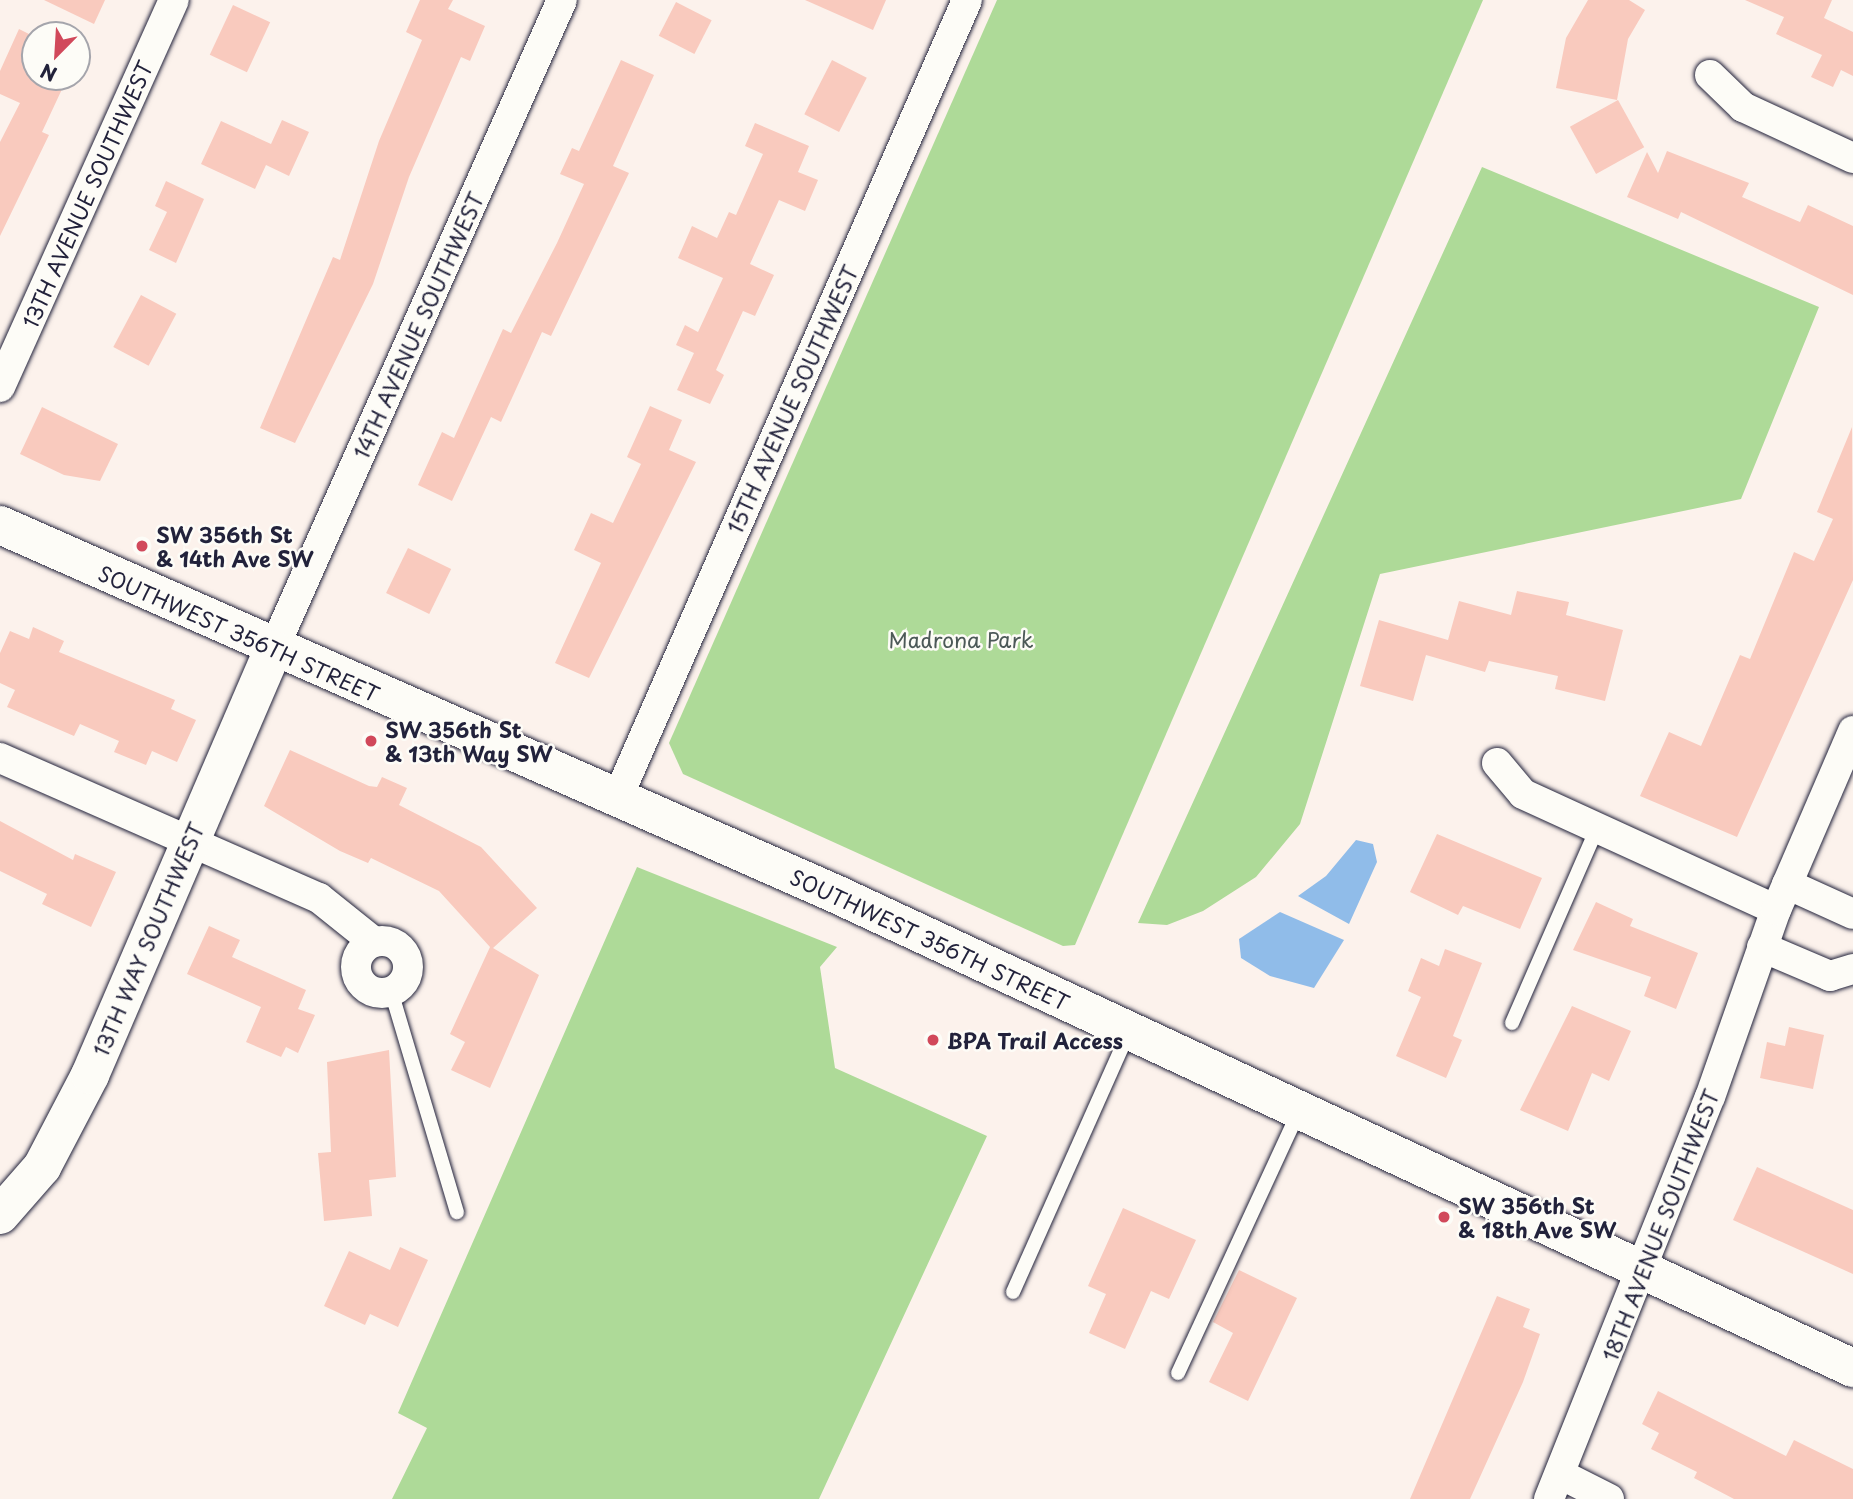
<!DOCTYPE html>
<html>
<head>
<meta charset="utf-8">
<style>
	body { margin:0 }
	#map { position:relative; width:1853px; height:1499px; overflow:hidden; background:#fcf2ec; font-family:"Playpen Sans",sans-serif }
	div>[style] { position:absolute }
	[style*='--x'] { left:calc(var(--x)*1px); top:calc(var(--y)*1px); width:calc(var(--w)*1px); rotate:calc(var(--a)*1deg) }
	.green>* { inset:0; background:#aeda98 }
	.water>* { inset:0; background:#90bce9 }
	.building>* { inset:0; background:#f9cabe; transform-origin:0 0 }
	.roads { filter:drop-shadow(0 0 2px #22223b) drop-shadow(0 0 2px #22223b) }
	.lane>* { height:14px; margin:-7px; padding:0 7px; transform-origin:7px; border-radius:7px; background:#fdfcf7 }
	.street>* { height:30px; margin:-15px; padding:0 15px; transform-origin:15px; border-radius:15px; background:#fdfcf7 }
	.street>.ring { margin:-15px; padding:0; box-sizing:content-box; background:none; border:30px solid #fdfcf7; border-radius:50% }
	.secondary>* { height:38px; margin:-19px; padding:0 19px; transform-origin:19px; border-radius:19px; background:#fdfcf7 }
	.dots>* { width:19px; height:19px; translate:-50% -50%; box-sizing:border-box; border:4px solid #fdfcf7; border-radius:50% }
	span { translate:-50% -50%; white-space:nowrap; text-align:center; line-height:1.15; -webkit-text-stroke:5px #fdfcf7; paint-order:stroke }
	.street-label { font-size:21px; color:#22223b }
	.poi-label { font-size:21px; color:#22223b; font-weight:700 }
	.left { translate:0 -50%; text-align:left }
	.park-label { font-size:21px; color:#4c5957 }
	.north { position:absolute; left:21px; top:21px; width:70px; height:70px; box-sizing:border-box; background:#fdfcf7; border:2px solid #a5a5ac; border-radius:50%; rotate:204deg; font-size:19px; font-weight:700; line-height:28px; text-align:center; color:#22223b }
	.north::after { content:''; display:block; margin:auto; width:24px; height:32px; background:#d1495b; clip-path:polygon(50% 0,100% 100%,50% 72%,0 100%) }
</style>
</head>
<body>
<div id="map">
	<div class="green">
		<div style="clip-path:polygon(997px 0,1483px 0,1075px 945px,1063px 946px,683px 774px,669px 743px)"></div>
		<div style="clip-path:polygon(1482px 167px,1819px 307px,1741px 499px,1380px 574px,1300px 824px,1256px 877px,1203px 911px,1167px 925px,1138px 923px)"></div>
		<div style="clip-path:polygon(637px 867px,837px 947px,820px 967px,835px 1068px,987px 1136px,819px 1499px,392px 1499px,427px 1428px,398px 1413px)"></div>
	</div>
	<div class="water">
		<div style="clip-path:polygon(1356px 840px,1373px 844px,1377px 862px,1349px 924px,1298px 896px,1326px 876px)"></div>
		<div style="clip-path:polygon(1280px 912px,1344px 940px,1314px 988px,1270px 976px,1241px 958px,1239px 939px)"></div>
	</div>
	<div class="building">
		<div style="clip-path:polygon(44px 0,105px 0,94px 24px)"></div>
		<div style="clip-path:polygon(420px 0,453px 0,448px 9px,485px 26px,470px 61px,461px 57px,409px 177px,373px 284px,295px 443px,260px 428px,333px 257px,340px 260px,379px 141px,422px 40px,406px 32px)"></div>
		<div style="clip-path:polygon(805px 0,886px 0,873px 30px)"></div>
		<div style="clip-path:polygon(1588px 0,1629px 0,1645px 10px,1628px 39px,1617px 100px,1556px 88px,1566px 38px)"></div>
		<div style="clip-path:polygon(1745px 0,1832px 0,1824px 18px,1853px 32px,1853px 76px,1841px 70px,1833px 87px,1811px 77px,1822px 55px,1776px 34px,1784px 17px)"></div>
		<div style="left:676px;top:2px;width:40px;height:38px;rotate:27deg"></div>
		<div style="left:233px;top:5px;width:41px;height:55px;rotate:25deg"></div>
		<div style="clip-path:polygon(19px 29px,35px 37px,35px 77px,63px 87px,42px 132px,49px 135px,0 236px,0 142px,20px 103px,0 94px,0 71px)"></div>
		<div style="clip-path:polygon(621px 60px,654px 75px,613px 166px,629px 173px,551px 336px,542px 332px,501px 422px,491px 417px,452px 501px,418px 485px,442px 432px,454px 438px,503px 329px,511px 333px,557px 243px,584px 184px,560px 174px,572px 148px,579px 151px)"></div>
		<div style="left:832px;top:60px;width:39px;height:61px;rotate:27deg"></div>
		<div style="left:1618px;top:100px;width:54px;height:55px;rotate:61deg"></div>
		<div style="clip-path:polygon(282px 120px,309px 132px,289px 176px,266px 165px,255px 189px,201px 164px,221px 121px,271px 144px)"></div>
		<div style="clip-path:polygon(755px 123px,809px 146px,798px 172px,818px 180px,805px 211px,779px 200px,750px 264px,774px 275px,755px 316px,743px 311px,716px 370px,724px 375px,710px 404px,677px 390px,694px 353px,676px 345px,685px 325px,698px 332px,723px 278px,678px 258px,692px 226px,717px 238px,729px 212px,736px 215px,763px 154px,745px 146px)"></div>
		<div style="clip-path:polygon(1667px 151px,1749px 183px,1742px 197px,1800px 222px,1808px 205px,1853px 226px,1853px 295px,1681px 212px,1678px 219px,1627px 197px,1647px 152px,1658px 173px)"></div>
		<div style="clip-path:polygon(166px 181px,204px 199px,176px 263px,149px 250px,167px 212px,155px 206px)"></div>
		<div style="left:141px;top:295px;width:40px;height:59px;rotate:28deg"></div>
		<div style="clip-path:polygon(650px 406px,682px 420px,669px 450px,696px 462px,589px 678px,555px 663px,601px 563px,574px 550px,591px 513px,613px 523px,641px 464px,627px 457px)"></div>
		<div style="clip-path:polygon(42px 407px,118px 444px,100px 481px,64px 475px,20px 454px)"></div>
		<div style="clip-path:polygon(1852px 427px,1853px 580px,1737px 837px,1640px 796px,1669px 732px,1701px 746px,1740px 655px,1750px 659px,1794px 552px,1814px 561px,1833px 519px,1817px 512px)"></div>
		<div style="left:408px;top:548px;width:48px;height:50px;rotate:26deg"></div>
		<div style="clip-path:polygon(1517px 591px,1569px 602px,1566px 615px,1623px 630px,1605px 701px,1555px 689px,1558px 676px,1489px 661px,1485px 672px,1426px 655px,1413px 701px,1360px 686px,1379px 620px,1448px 640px,1459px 601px,1511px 615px)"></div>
		<div style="clip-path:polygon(33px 627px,64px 641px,59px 652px,175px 700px,171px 709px,196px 720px,177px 762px,152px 751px,146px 765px,114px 752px,119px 741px,80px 724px,74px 736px,7px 707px,15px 690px,0 683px,0 653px,10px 631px,29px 639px)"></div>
		<div style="clip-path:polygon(290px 750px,369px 786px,377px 787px,382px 777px,407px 788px,399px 805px,481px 847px,537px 908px,493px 948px,539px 975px,490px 1088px,451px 1070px,465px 1042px,450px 1034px,490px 947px,439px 891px,371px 858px,368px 863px,340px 851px,264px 806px)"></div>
		<div style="clip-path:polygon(0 821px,73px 860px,75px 854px,116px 872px,91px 927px,42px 904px,47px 894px,0 871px)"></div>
		<div style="clip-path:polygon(1437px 834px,1542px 878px,1520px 929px,1463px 906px,1458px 915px,1410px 892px)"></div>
		<div style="clip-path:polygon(1596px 902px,1633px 919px,1630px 926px,1698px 953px,1676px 1009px,1644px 996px,1651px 977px,1573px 950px)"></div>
		<div style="clip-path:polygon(209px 926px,240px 940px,232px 957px,306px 990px,298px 1009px,315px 1015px,298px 1053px,286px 1047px,281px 1057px,246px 1042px,261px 1007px,187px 974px)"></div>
		<div style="clip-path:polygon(1445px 949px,1482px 963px,1453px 1036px,1462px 1040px,1446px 1078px,1396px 1056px,1421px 997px,1408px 991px,1421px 958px,1439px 966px)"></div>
		<div style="clip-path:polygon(1572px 1006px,1631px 1031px,1609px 1081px,1592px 1073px,1568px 1131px,1520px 1110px)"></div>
		<div style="clip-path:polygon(1789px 1027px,1824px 1035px,1813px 1089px,1760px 1078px,1767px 1042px,1785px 1046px)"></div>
		<div style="clip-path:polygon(389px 1050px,396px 1177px,369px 1180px,372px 1216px,324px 1221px,318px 1153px,331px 1152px,327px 1062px)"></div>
		<div style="clip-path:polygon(1757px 1167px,1853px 1210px,1853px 1274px,1733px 1220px)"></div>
		<div style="clip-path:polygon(1123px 1208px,1196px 1240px,1169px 1299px,1151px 1291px,1125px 1349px,1089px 1333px,1106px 1294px,1088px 1286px)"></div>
		<div style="clip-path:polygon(400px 1247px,428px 1260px,398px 1327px,370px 1314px,365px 1325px,324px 1306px,349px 1251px,390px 1270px)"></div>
		<div style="clip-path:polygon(1239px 1270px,1297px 1298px,1248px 1401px,1209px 1382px,1233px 1333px,1213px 1322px)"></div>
		<div style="clip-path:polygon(1497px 1296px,1530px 1309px,1523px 1327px,1540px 1334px,1523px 1382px,1470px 1499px,1410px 1499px)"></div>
		<div style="clip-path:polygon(1658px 1391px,1786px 1456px,1794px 1440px,1853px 1469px,1853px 1499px,1734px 1499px,1694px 1478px,1697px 1472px,1651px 1449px,1659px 1433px,1642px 1424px)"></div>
	</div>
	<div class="roads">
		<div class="lane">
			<div style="--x:391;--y:991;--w:231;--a:73.4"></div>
			<div style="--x:1512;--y:1023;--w:213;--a:-66.4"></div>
			<div style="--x:1013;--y:1292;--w:286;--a:-66"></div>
			<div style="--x:1178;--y:1373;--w:289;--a:-65.2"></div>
		</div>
		<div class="street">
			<div style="--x:1710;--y:75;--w:46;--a:44.1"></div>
			<div style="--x:1743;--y:107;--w:121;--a:24.9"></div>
			<div style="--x:0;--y:387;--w:424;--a:-65.8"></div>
			<div style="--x:273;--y:650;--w:711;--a:-66.03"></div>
			<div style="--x:0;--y:758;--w:348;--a:23.7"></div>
			<div style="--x:319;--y:898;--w:70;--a:38.7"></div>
			<div style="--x:1497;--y:763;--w:40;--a:50"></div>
			<div style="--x:1523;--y:794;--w:278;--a:24.6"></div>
			<div style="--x:617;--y:799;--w:872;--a:-66.34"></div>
			<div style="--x:1787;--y:884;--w:72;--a:24.4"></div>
			<div class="ring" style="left:356px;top:941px;width:22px;height:22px"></div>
			<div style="--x:1762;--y:947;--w:74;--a:23.1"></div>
			<div style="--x:1830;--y:976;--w:24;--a:-17"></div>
			<div style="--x:1560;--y:1474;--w:55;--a:27"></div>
			<div style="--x:1549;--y:1499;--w:433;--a:-68.2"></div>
			<div style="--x:1710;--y:1097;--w:198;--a:-70.6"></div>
			<div style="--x:1776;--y:910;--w:195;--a:-66.7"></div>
		</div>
		<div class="secondary">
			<div style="--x:0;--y:525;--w:916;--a:23.82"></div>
			<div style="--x:838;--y:895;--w:1120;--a:24.99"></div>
			<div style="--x:0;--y:1215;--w:64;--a:-48.8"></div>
			<div style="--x:42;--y:1167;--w:104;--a:-62.4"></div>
			<div style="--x:90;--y:1075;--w:463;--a:-66.7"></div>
		</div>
	</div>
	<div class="dots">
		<div style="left:142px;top:546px;background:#d1495b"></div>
		<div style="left:371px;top:741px;background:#d1495b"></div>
		<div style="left:933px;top:1040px;background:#d1495b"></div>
		<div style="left:1444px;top:1217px;background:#d1495b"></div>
	</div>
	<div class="street-label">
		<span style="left:87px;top:194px;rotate:-66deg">13TH AVENUE SOUTHWEST</span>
		<span style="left:418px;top:325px;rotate:-66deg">14TH AVENUE SOUTHWEST</span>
		<span style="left:792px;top:399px;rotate:-66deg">15TH AVENUE SOUTHWEST</span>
		<span style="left:239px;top:633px;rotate:24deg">SOUTHWEST 356TH STREET</span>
		<span style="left:148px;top:939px;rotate:-67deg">13TH WAY SOUTHWEST</span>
		<span style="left:930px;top:939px;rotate:25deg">SOUTHWEST 356TH STREET</span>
		<span style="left:1660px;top:1225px;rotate:-69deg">18TH AVENUE SOUTHWEST</span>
	</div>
	<div class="poi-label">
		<span class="left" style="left:156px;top:546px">SW 356th St<br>&amp; 14th Ave SW</span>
		<span class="left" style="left:385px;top:741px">SW 356th St<br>&amp; 13th Way SW</span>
		<span class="left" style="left:947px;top:1040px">BPA Trail Access</span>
		<span class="left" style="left:1458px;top:1217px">SW 356th St<br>&amp; 18th Ave SW</span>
	</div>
	<div class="park-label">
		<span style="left:961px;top:639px">Madrona Park</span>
	</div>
	<div class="north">N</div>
</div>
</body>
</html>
